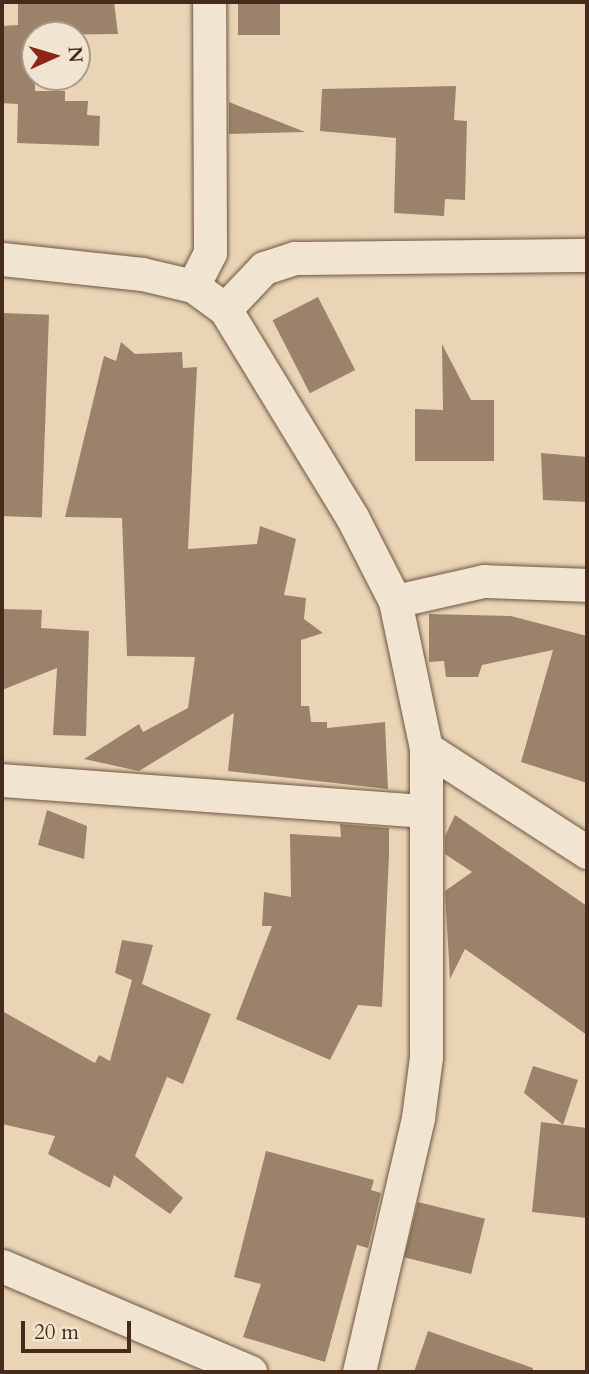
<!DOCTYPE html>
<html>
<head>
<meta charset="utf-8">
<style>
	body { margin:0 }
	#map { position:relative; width:589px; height:1374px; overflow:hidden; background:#e9d5b6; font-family:Cardo,serif }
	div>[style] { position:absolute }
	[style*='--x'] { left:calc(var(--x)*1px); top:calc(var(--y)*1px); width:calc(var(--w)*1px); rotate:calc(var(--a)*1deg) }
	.building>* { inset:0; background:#9b836b; transform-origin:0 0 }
	.roads { filter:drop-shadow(0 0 2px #6f5541) drop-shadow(0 0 2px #6f5541) }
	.minor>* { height:33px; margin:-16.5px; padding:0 16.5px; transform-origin:16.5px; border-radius:16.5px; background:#f1e4d0 }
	span { translate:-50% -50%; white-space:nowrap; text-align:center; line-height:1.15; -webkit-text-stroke:5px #f1e4d0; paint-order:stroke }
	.frame { position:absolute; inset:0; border:4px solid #462a1a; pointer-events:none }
	.north { position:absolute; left:21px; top:21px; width:70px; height:70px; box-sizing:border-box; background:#f1e4d0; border:2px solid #ad9a87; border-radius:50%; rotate:86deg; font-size:19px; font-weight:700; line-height:28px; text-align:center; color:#462a1a }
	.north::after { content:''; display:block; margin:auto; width:24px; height:32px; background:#8f2418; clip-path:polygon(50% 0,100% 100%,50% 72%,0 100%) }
	.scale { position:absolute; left:21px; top:1321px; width:110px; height:32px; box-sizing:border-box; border:4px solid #462a1a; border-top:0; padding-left:9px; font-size:21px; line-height:24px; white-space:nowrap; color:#462a1a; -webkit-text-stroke:5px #f1e4d0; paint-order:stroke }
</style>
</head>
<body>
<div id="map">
	<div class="building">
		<div style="clip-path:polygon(18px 2px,114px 2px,118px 34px,35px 35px,35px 91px,65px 91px,65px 101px,88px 101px,87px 115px,100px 116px,99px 146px,17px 143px,18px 104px,2px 103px,2px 26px,18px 25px)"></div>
		<div style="left:238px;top:2px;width:42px;height:33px"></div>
		<div style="clip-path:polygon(456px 86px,454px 120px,467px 121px,465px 200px,445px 199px,444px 216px,394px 213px,396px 138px,320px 131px,322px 89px)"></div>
		<div style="clip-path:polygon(229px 102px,305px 132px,229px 134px)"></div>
		<div style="left:318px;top:297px;width:82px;height:51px;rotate:63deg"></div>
		<div style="left:2px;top:313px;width:47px;height:203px;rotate:2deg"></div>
		<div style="clip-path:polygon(121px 342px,135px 354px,182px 352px,183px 368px,197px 367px,188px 549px,257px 544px,260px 526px,296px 539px,284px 595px,306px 598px,304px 619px,323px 633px,301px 640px,301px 706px,309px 706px,311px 722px,327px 722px,327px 728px,385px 722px,388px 789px,228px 771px,234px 713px,139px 771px,84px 759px,139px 724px,143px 732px,188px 708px,195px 657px,127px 656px,122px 518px,65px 517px,104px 356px,116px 361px)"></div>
		<div style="clip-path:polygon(442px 344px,471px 400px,494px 400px,494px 461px,415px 461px,415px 409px,443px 410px)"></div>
		<div style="clip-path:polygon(541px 453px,587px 457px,587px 502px,543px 500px)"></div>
		<div style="clip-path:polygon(2px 609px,42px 610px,41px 628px,89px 631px,86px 736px,53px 735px,57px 668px,2px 690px)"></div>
		<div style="clip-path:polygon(429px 614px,511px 616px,587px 636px,587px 783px,521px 762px,553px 650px,482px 665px,478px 677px,446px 677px,444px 661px,429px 662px)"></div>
		<div style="clip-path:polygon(47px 810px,87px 826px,84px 859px,38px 845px)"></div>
		<div style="clip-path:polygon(455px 815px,587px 906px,587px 1035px,465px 949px,450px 979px,445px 891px,472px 872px,445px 854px,445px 836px)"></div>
		<div style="clip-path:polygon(340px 824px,389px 828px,389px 856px,382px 1007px,358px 1005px,330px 1060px,236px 1019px,272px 926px,262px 926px,264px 892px,291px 897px,290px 834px,341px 837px)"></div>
		<div style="clip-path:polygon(122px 940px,153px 945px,142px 984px,211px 1014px,183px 1084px,167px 1077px,135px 1156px,183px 1198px,170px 1214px,114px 1175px,110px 1188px,48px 1154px,55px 1136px,2px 1124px,2px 1011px,95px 1063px,99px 1055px,110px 1061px,132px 980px,115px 973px)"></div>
		<div style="clip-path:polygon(533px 1066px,578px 1080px,563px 1125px,524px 1093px)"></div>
		<div style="clip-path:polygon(541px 1122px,587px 1128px,587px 1218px,532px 1212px)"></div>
		<div style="clip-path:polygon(266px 1151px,374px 1180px,371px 1190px,381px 1193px,368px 1248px,357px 1245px,325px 1362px,243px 1337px,261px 1284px,234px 1277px)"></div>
		<div style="left:418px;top:1202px;width:69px;height:57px;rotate:14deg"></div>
		<div style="clip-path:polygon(428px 1331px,533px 1368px,532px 1372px,414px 1372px)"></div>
	</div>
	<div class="roads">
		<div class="minor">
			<div style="--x:2;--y:259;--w:141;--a:6.1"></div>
			<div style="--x:142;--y:274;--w:52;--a:13.2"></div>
			<div style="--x:193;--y:286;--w:39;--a:36"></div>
			<div style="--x:225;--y:309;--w:244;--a:58.6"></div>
			<div style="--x:352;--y:517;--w:94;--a:62.9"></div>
			<div style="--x:395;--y:601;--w:150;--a:78.1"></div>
			<div style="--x:426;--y:748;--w:309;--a:90"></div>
			<div style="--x:426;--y:1057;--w:62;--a:97.5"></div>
			<div style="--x:418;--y:1118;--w:261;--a:103.1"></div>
			<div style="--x:193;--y:286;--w:37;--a:-63"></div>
			<div style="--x:210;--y:253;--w:251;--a:-90.2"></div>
			<div style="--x:225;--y:309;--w:57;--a:-46.4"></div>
			<div style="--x:264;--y:268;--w:33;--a:-18"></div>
			<div style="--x:295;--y:258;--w:289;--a:-0.6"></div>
			<div style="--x:395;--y:601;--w:91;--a:-12.7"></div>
			<div style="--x:484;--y:581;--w:103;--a:2.2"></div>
			<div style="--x:426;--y:748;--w:192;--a:32.9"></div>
			<div style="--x:2;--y:780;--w:425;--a:4.2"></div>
			<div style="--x:2;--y:1266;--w:270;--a:23.1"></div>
		</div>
	</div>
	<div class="frame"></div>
	<div class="north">N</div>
	<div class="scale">20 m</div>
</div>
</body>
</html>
